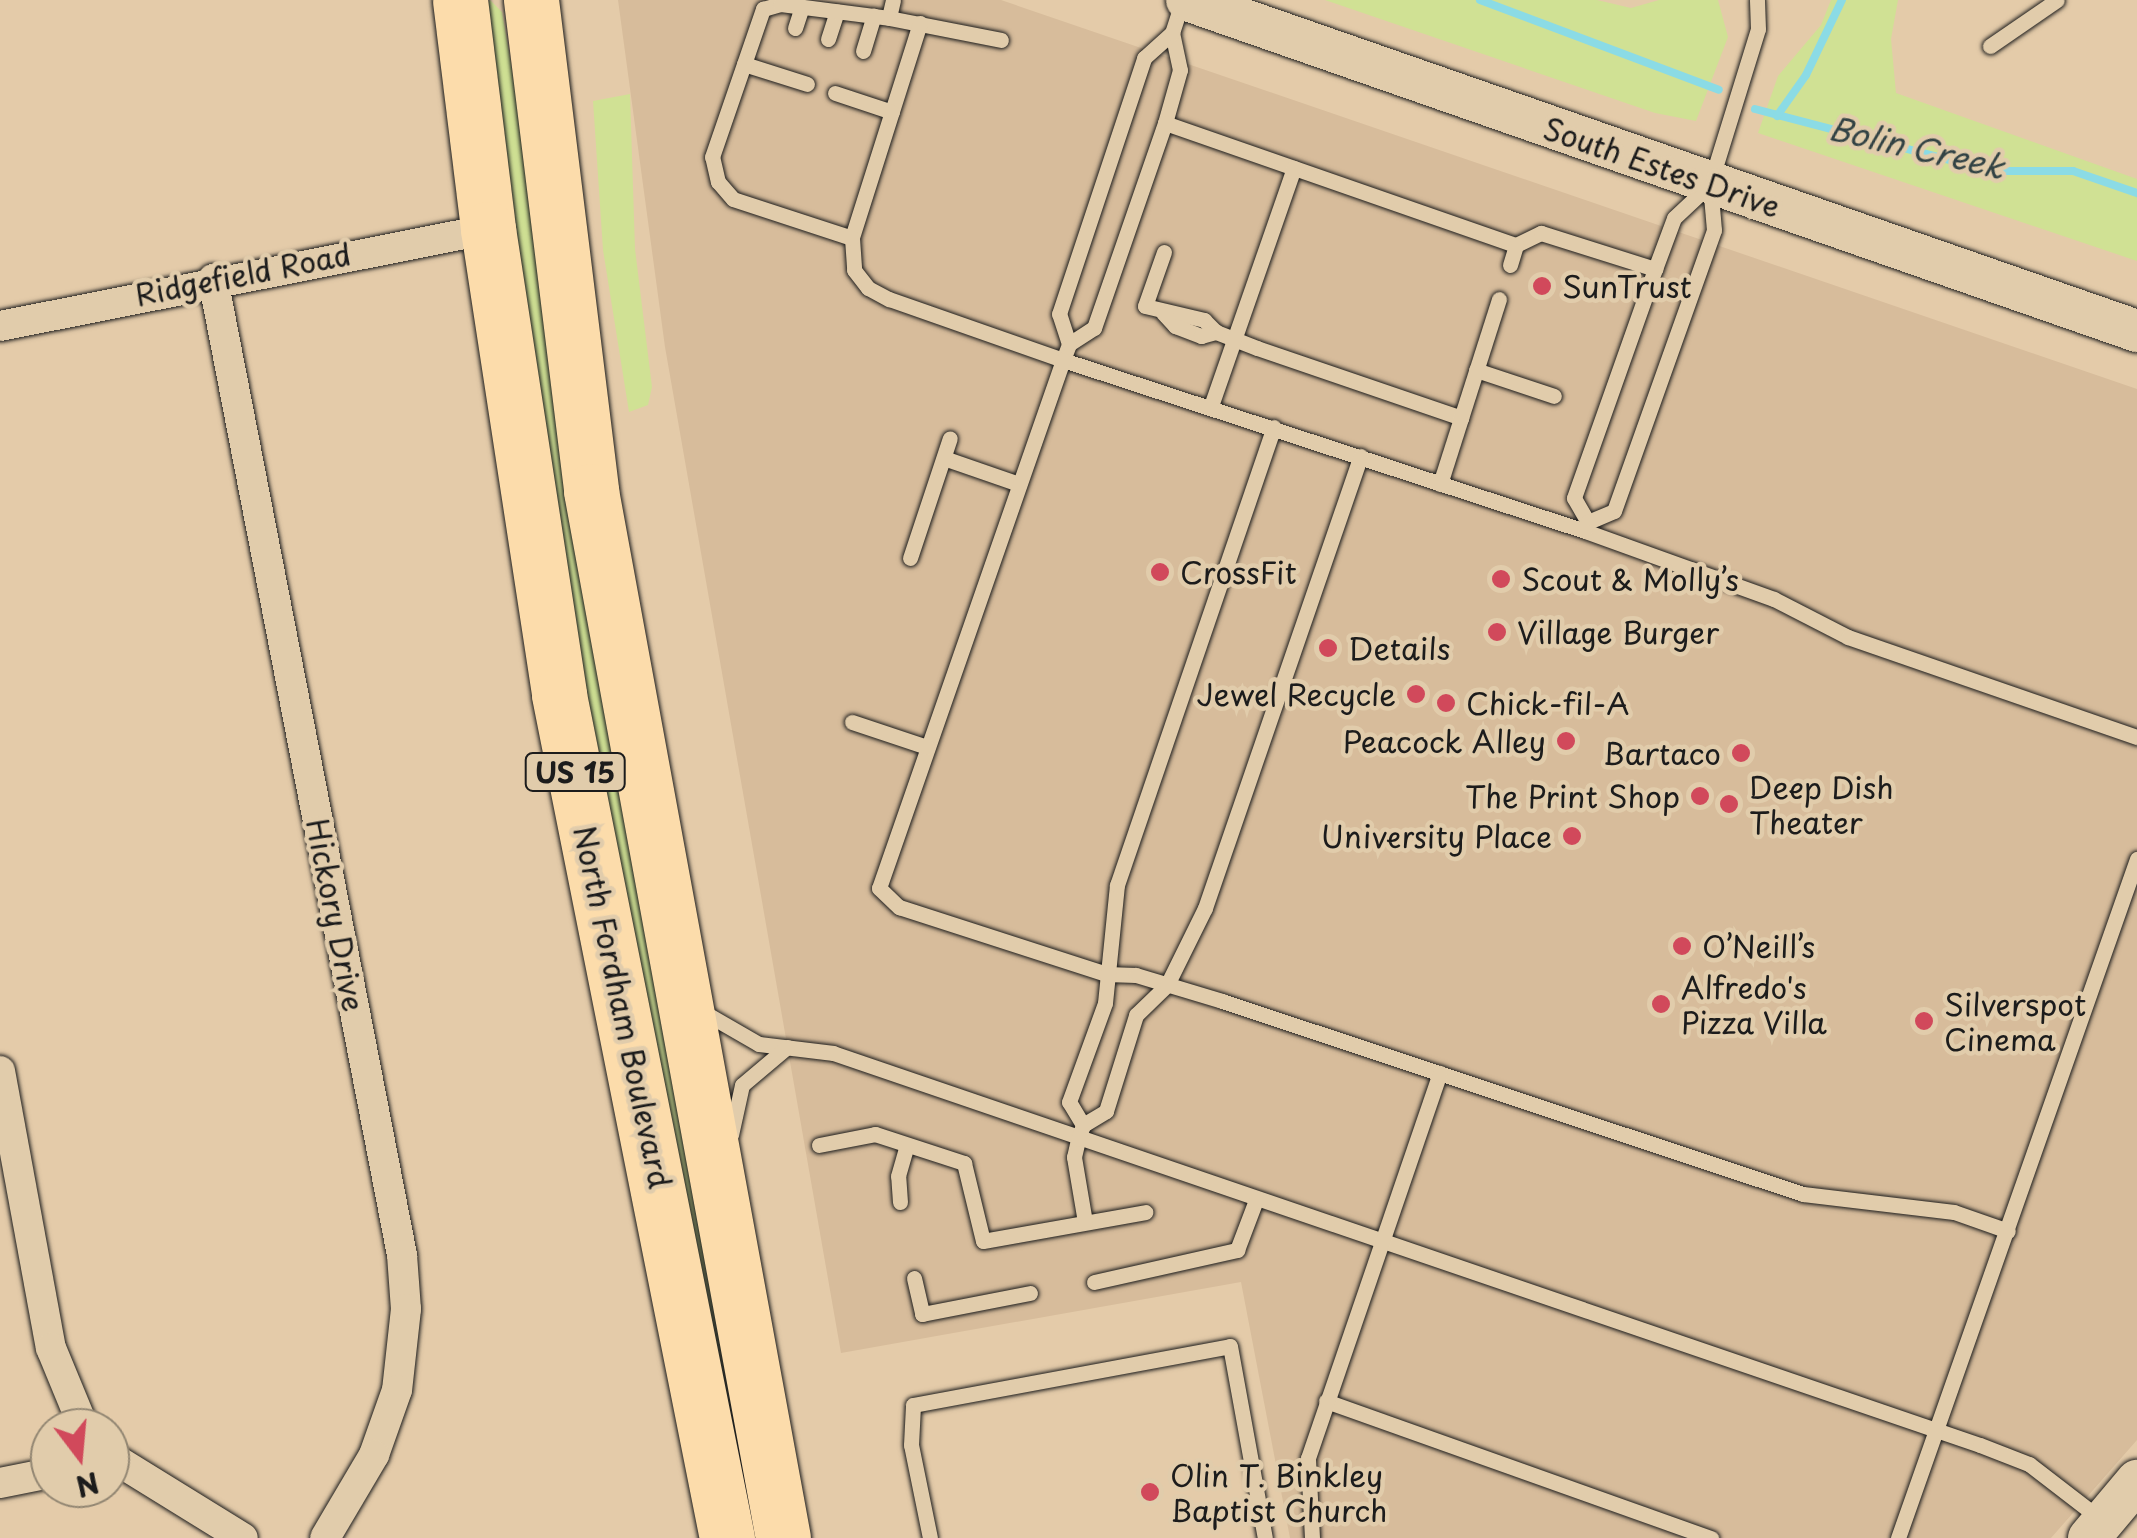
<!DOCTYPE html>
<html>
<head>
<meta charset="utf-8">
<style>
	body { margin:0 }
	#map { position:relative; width:2137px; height:1538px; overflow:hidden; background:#e4cba9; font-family:"Playpen Sans",sans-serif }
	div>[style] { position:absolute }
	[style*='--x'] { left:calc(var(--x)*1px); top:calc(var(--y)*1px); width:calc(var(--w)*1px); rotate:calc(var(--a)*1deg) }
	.built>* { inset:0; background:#d7bc9b }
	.green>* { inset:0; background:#d0e194 }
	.stream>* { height:8px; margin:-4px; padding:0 4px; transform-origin:4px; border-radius:4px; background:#8bdbe5 }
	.roads { filter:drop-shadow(0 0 2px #1c1c1c) drop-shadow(0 0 2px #1c1c1c) }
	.lane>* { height:15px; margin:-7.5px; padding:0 7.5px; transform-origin:7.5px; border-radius:7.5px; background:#e1ccab }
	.street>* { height:30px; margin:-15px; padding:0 15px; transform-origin:15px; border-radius:15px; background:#e1ccab }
	.secondary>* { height:42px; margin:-21px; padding:0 21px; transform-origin:21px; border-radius:21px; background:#e1ccab }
	.highway>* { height:55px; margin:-27.5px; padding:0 27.5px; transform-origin:27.5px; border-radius:27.5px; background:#fcdcab }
	.dots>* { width:28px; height:28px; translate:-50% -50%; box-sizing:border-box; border:5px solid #e1ccab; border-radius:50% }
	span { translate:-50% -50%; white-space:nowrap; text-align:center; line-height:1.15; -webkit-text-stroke:9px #e1ccab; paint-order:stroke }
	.shield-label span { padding:2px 8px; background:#e1ccab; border:2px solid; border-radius:8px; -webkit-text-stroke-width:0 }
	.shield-label { font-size:28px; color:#1c1c1c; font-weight:700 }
	.street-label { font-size:30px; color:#1c1c1c }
	.poi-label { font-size:30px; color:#1c1c1c }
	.left { translate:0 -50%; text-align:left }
	.right { translate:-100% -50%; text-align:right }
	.water-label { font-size:32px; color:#324244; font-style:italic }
	.north { position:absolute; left:30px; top:1408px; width:100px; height:100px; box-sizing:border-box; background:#e1ccab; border:2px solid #928672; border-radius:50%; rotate:164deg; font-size:28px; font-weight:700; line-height:40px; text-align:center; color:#1c1c1c }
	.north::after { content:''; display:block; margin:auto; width:35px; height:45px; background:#d1495b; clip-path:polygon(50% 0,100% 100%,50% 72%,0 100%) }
</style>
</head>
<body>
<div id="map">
	<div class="built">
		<div style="clip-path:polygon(618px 0,1001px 0,2137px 389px,2137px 1440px,2051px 1538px,1290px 1538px,1241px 1282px,841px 1353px,665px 347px)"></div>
	</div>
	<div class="green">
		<div style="clip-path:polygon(490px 0,502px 12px,769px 1538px,741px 1538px,583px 751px,484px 10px)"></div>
		<div style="clip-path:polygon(1325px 0,1597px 0,1631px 8px,1659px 0,1718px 0,1728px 37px,1696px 121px,1655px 113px)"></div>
		<div style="clip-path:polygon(1831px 0,1898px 0,1891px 39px,1896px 93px,2137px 179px,2137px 261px,1758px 133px,1778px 76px,1821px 25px)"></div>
		<div style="clip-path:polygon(630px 94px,635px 249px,652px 387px,648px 405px,629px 412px,603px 250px,593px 101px)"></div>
	</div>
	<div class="stream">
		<div style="--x:1480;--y:0;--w:255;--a:20.6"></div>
		<div style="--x:1755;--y:109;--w:244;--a:14.7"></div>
		<div style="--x:1991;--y:171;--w:82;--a:0"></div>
		<div style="--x:2073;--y:171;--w:68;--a:19"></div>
		<div style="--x:1777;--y:116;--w:50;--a:-54.7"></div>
		<div style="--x:1806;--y:75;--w:83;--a:-64.4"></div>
	</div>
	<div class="roads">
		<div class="lane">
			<div style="--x:893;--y:0;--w:18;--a:103"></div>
			<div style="--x:889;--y:18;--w:114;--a:11.1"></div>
			<div style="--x:920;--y:23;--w:225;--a:107.6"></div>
			<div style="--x:852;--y:238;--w:32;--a:86"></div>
			<div style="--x:854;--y:270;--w:23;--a:52"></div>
			<div style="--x:868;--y:288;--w:24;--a:28"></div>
			<div style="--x:889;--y:299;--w:184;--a:19.3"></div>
			<div style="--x:1063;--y:360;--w:17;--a:-69"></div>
			<div style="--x:1069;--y:344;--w:30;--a:-33"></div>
			<div style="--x:1094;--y:328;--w:217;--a:-70.9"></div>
			<div style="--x:1165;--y:123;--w:55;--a:-74.2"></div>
			<div style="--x:1180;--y:70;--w:38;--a:-102"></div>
			<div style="--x:795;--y:28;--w:22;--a:-72"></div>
			<div style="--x:828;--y:39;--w:29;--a:-72"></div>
			<div style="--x:1990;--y:46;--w:81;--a:-34.5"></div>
			<div style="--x:863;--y:51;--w:37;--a:-73"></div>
			<div style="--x:744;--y:64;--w:66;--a:17.6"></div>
			<div style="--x:835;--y:93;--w:60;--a:18.4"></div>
			<div style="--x:1165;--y:123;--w:372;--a:19.2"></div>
			<div style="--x:1516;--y:245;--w:28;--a:-26"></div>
			<div style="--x:1541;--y:233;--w:120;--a:17.5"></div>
			<div style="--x:1707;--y:187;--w:45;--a:136.8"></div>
			<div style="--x:1674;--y:218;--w:54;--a:110.4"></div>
			<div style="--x:1655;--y:269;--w:243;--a:109.5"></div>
			<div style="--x:1574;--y:498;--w:28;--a:60"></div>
			<div style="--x:1588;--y:522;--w:9;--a:108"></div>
			<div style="--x:1585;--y:531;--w:201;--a:19.8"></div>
			<div style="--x:1774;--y:599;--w:83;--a:27.2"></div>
			<div style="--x:1848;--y:637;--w:306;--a:19.1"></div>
			<div style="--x:852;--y:238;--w:125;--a:-161.9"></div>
			<div style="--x:733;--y:199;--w:23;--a:-131"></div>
			<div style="--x:718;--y:182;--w:26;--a:-103"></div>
			<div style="--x:712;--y:157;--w:157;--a:-71"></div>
			<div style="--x:763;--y:9;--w:18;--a:-16"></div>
			<div style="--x:780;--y:4;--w:110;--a:7.3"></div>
			<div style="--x:1164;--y:252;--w:57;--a:109.4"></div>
			<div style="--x:1145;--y:306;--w:61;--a:13.3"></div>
			<div style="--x:1204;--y:320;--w:17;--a:45"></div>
			<div style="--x:1216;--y:332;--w:44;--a:21.3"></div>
			<div style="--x:1257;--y:348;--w:216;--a:18.9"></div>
			<div style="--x:1510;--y:265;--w:21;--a:-73"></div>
			<div style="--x:1163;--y:313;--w:18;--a:47"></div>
			<div style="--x:1175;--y:326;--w:28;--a:21"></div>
			<div style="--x:1201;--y:336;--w:16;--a:-15"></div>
			<div style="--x:1069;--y:344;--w:32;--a:-108"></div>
			<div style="--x:1059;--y:314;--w:270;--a:-71.6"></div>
			<div style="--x:1144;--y:58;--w:38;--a:-42"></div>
			<div style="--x:1172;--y:33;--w:33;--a:-72"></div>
			<div style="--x:1476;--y:370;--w:82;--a:18.4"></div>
			<div style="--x:1211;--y:406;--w:252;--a:-70.8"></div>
			<div style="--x:944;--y:458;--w:79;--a:19.1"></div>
			<div style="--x:1440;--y:484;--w:194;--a:-72.3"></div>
			<div style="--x:1588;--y:522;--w:28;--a:-23"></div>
			<div style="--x:1614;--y:511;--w:298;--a:-70.4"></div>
			<div style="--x:1714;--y:230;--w:46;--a:-95"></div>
			<div style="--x:1710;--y:184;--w:162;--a:-72.8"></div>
			<div style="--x:1758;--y:29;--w:29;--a:-92"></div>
			<div style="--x:1585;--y:531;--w:549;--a:-161.86"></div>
			<div style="--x:1063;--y:360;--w:559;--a:109.21"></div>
			<div style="--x:879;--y:888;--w:28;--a:44"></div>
			<div style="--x:899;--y:907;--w:218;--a:17.9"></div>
			<div style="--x:1106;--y:974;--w:30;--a:2"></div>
			<div style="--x:1136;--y:975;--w:90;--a:16.8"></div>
			<div style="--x:1222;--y:1001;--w:612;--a:18.38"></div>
			<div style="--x:1803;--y:1194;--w:152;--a:6.8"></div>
			<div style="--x:1954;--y:1212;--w:57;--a:19.4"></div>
			<div style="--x:910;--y:558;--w:126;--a:-71.6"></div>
			<div style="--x:852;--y:722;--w:79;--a:18.4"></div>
			<div style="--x:705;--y:1013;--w:62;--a:29.9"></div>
			<div style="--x:759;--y:1044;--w:75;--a:6.9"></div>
			<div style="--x:833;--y:1053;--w:1212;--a:18.87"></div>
			<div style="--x:1980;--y:1445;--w:53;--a:21.2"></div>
			<div style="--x:2029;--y:1464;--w:93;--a:37.6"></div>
			<div style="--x:1083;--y:1125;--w:27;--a:-121"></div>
			<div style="--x:1069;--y:1102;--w:105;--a:-70"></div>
			<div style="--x:1105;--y:1003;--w:119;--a:-84.2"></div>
			<div style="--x:1117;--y:885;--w:484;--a:-71.1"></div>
			<div style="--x:731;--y:1135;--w:51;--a:-77.6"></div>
			<div style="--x:742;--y:1085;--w:59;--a:-40.2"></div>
			<div style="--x:819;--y:1145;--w:57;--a:-11.1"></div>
			<div style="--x:875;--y:1134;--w:94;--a:18"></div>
			<div style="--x:964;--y:1163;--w:80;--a:76.3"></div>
			<div style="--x:983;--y:1241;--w:165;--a:-10.1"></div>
			<div style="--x:900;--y:1202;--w:26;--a:-94"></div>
			<div style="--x:898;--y:1176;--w:32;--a:-74"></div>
			<div style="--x:1085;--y:1222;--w:66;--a:-99.6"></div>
			<div style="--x:1074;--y:1157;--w:18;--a:-77"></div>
			<div style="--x:1078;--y:1139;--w:15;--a:-70"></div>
			<div style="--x:1083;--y:1125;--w:27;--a:-31"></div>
			<div style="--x:1106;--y:1111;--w:101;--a:-72.6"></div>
			<div style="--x:1136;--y:1015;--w:43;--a:-44.1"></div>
			<div style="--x:1167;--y:985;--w:86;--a:-63.7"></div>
			<div style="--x:1205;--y:908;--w:478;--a:-71"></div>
			<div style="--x:914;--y:1278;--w:37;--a:77"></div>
			<div style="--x:922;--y:1314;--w:110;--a:-11"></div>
			<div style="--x:1094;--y:1282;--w:147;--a:-12.6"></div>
			<div style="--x:1237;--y:1250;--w:53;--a:-69.2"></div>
			<div style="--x:1326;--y:1401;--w:409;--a:19.6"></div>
			<div style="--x:930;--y:1538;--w:95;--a:-101.5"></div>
			<div style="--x:911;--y:1445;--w:40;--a:-87.1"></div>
			<div style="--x:913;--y:1405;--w:322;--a:-10.5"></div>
			<div style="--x:1230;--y:1346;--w:195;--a:79.7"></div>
			<div style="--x:1312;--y:1538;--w:80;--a:-92.9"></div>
			<div style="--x:1308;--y:1458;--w:407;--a:-71.1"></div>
			<div style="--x:1898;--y:1538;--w:720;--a:-70.61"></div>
		</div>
		<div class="street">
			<div style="--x:213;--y:279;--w:994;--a:79.04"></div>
			<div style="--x:402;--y:1255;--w:54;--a:85.8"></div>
			<div style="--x:406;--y:1309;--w:81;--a:96.3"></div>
			<div style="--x:397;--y:1390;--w:69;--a:109.5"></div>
			<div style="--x:374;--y:1455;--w:96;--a:120.6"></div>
			<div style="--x:0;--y:326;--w:498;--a:-11.2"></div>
			<div style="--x:0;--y:1071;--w:282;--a:79.6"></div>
			<div style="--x:51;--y:1348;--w:87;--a:67.6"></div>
			<div style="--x:110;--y:1456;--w:156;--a:31.7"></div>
			<div style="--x:0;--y:1483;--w:51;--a:-11.3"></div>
		</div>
		<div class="secondary">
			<div style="--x:1187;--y:0;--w:1006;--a:19.21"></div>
			<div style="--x:2089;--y:1538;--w:75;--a:-49.9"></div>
		</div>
		<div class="highway">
			<div style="--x:460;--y:0;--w:231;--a:83"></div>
			<div style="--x:488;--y:229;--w:471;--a:81.3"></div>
			<div style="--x:559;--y:695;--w:860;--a:78.73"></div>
			<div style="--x:531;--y:0;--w:495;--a:83"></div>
			<div style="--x:591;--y:491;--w:1064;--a:79.61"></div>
		</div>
	</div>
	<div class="dots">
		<div style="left:1542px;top:286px;background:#d1495b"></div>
		<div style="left:1160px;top:572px;background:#d1495b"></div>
		<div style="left:1501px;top:579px;background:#d1495b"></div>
		<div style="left:1497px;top:632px;background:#d1495b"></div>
		<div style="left:1328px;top:648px;background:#d1495b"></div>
		<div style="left:1416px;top:694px;background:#d1495b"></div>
		<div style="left:1446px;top:703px;background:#d1495b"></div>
		<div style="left:1566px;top:741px;background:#d1495b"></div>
		<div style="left:1741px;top:753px;background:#d1495b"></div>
		<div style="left:1700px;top:796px;background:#d1495b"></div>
		<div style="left:1729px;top:804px;background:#d1495b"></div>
		<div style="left:1572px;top:836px;background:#d1495b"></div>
		<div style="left:1682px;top:946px;background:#d1495b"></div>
		<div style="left:1661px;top:1004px;background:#d1495b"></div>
		<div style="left:1924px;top:1021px;background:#d1495b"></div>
		<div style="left:1150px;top:1492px;background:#d1495b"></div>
	</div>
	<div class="shield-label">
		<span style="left:575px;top:772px">US 15</span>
	</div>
	<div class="street-label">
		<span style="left:1662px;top:167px;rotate:19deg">South Estes Drive</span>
		<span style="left:243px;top:274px;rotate:-11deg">Ridgefield Road</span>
		<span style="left:336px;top:915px;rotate:79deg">Hickory Drive</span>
		<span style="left:623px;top:1007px;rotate:78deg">North Fordham Boulevard</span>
	</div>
	<div class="poi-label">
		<span class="left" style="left:1562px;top:286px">SunTrust</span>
		<span class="left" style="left:1180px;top:572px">CrossFit</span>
		<span class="left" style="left:1521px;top:579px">Scout &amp; Molly’s</span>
		<span class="left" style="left:1517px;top:632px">Village Burger</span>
		<span class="left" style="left:1348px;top:648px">Details</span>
		<span class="right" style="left:1396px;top:694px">Jewel Recycle</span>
		<span class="left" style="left:1466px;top:703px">Chick-fil-A</span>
		<span class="right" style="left:1546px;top:741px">Peacock Alley</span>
		<span class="right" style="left:1721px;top:753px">Bartaco</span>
		<span class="left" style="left:1749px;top:804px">Deep Dish<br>Theater</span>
		<span class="right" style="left:1680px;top:796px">The Print Shop</span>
		<span class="right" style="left:1552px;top:836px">University Place</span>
		<span class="left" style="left:1702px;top:946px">O’Neill’s</span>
		<span class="left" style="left:1681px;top:1004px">Alfredo's<br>Pizza Villa</span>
		<span class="left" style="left:1944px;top:1021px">Silverspot<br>Cinema</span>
		<span class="left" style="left:1170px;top:1492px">Olin T. Binkley<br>Baptist Church</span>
	</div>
	<div class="water-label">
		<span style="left:1917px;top:147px;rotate:13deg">Bolin Creek</span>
	</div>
	<div class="north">N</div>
</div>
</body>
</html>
